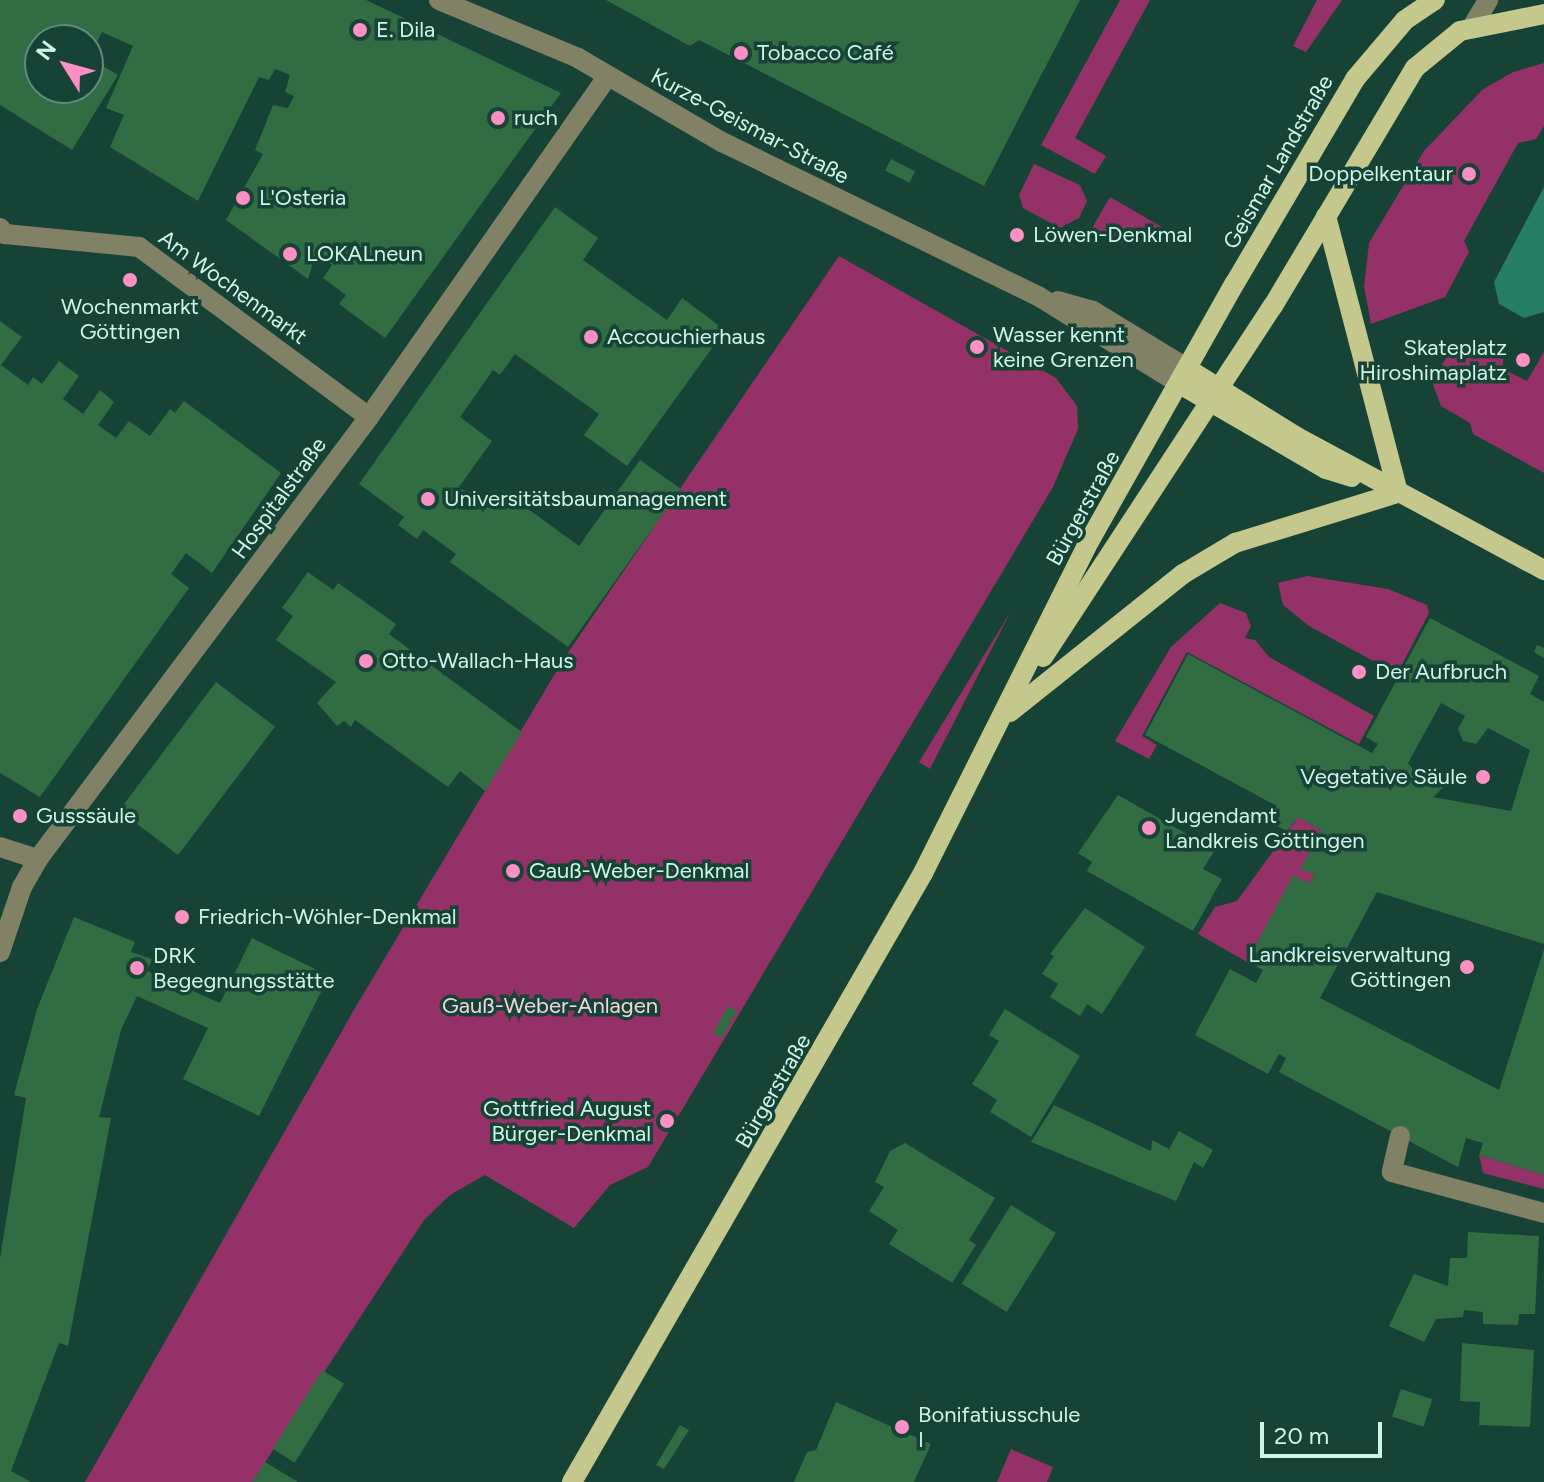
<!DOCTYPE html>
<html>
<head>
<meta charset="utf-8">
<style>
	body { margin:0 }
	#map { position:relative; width:1544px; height:1482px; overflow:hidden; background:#164336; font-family:Figtree,sans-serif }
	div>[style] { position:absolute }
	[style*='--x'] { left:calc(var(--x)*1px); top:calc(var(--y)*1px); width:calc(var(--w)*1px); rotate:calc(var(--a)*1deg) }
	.green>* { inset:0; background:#943166 }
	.water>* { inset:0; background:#267e65 }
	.building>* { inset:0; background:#326c43; transform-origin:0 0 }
	.minor>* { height:20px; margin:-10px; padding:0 10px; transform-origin:10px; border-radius:10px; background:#808165 }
	.major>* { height:20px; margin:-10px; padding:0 10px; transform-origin:10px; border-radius:10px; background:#c4c88d }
	.dots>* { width:22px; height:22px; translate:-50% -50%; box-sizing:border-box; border:4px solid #164336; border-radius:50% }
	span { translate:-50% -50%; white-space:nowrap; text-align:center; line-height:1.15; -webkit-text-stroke:7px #164336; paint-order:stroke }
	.poi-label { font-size:22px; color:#cef5e7 }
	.left { translate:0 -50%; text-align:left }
	.right { translate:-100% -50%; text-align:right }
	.street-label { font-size:22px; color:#cef5e7 }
	.park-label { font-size:22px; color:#f2d4e1 }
	.north { position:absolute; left:24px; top:24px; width:80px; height:80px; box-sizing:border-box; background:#164336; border:2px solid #608a7d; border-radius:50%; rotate:307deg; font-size:22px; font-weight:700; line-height:32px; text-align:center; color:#cef5e7 }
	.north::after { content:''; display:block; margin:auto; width:28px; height:36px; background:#fc8fc3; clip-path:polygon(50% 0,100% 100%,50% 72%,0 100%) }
	.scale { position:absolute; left:1260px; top:1422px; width:122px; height:36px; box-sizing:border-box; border:4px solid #cef5e7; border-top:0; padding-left:10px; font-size:24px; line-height:28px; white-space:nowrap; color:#cef5e7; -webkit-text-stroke:6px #164336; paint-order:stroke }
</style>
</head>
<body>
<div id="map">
	<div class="green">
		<div style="clip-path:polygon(1120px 0,1150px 0,1075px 138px,1106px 156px,1095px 174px,1041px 145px)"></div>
		<div style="clip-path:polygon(1317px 0,1342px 0,1306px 52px,1293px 46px)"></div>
		<div style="clip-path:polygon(1544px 63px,1544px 126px,1536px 139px,1518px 143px,1464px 241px,1469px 252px,1445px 297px,1371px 324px,1364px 286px,1369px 243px,1424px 151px,1482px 90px,1513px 72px)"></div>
		<div style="clip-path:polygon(1034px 164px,1080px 185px,1087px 201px,1079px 218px,1060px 228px,1023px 208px,1019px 195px)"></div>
		<div style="clip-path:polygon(1110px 197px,1174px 234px,1169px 243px,1121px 243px,1091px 230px)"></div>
		<div style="clip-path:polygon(839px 256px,1056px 378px,1077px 406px,1078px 429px,1053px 487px,648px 1167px,610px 1185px,574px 1228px,485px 1175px,450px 1195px,424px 1220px,252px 1482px,85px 1482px,355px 1008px,565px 657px)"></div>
		<div style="clip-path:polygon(1474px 344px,1503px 359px,1503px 369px,1527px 381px,1544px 352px,1544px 473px,1473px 434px,1470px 423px,1441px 406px,1432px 382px,1450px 351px)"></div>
		<div style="clip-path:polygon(1307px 576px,1388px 589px,1427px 605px,1429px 613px,1397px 674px,1309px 626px,1283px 605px,1278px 583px)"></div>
		<div style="clip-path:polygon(1220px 603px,1246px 613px,1251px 626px,1245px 638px,1255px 640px,1269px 657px,1374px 716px,1359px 744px,1187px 652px,1142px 736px,1157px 745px,1149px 759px,1115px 741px,1171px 647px)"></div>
		<div style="clip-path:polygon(1011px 611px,930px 769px,919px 762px)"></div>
		<div style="clip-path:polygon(1298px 817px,1321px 830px,1315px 874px,1309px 884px,1293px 876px,1247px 962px,1198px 934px,1215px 907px,1237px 901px)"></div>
		<div style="clip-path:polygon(1479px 1155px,1544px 1175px,1544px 1189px,1483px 1173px)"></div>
		<div style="clip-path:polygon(1011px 1449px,1053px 1467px,1047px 1482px,997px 1482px)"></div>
	</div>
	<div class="water">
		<div style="clip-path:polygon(1544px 187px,1544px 312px,1524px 318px,1499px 304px,1494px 282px)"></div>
	</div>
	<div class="building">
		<div style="clip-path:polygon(evenodd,0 0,366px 0,561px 93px,385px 338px,339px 304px,346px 295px,323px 278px,332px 265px,316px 253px,308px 279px,226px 220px,263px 154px,255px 150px,273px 105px,288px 108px,294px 96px,285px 92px,290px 75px,275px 69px,269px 80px,259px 77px,198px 201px,110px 147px,124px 115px,106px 108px,133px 46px,102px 32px,89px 58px,118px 75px,72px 150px,0 105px,0 0,40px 40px,88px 40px,88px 88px,40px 88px,40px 40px)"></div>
		<div style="clip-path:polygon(606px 0,1080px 0,984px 186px,699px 40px,690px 46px)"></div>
		<div style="left:891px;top:159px;width:27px;height:13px;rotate:27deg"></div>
		<div style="clip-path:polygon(555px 207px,598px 238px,583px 260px,667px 320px,682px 298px,725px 330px,627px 466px,584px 435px,599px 414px,515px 354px,500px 375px,493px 370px,460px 417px,492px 441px,459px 487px,489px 508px,502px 490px,579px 546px,640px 460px,681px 489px,568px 647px,450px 562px,456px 554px,423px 530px,417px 539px,398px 525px,404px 517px,359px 484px)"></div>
		<div style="clip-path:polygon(0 321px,22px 337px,1px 365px,28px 385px,33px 377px,42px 384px,59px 361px,79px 376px,63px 399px,83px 414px,100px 390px,114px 402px,98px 425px,116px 438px,129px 421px,150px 436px,170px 409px,175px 413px,184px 401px,281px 473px,212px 573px,186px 553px,171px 574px,189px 588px,40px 797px,0 773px)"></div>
		<div style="clip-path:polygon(308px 572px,333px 590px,338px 583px,396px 624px,389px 634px,522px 732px,485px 791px,460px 771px,448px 787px,355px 720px,351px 727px,344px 721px,337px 726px,317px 703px,336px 682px,276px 640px,293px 616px,282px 608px)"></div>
		<div style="clip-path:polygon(evenodd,1430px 618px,1539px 676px,1530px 694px,1544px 702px,1544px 944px,1377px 892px,1320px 998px,1499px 1090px,1544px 949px,1544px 1175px,1479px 1155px,1483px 1143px,1466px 1138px,1458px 1167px,1279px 1072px,1286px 1058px,1279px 1054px,1268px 1074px,1195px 1035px,1230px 969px,1256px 983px,1263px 970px,1247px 962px,1293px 875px,1309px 884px,1315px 874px,1300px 869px,1321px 830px,1298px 817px,1287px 831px,1266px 820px,1275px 805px,1145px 735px,1188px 654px,1372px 753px,1378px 744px,1366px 737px,1430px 618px,1441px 703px,1465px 716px,1458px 729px,1463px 741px,1476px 744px,1488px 728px,1530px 750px,1511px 811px,1433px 797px,1447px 784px,1435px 767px,1419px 778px,1408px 763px,1441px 703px)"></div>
		<div style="clip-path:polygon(1537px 645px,1544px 648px,1544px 658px,1534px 652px)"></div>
		<div style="left:216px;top:682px;width:74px;height:161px;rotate:37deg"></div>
		<div style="clip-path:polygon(1118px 795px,1215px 850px,1203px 869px,1222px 879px,1193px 931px,1087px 871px,1092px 862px,1078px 853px)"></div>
		<div style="clip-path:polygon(1085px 908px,1145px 947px,1102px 1014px,1087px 1004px,1080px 1016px,1050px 997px,1058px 984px,1042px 974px,1054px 956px,1050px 954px)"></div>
		<div style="clip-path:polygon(74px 917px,135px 942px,131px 952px,152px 959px,147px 971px,220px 1003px,252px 938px,329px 976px,259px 1116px,183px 1079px,208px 1028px,137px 996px,121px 1030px,99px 1117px,111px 1118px,68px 1346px,59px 1343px,11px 1471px,31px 1482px,0 1482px,0 1258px,26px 1098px,14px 1095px,37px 1009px)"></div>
		<div style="left:728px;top:1006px;width:10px;height:31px;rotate:29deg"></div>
		<div style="clip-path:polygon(1005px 1009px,1080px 1056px,1031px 1137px,990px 1112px,997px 1100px,972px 1084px,999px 1041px,989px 1035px)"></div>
		<div style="clip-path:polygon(1054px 1105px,1151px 1151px,1152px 1140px,1169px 1149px,1179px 1131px,1213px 1150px,1203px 1168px,1194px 1162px,1176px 1201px,1031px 1142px)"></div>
		<div style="clip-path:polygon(905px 1143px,995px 1198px,969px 1240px,976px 1245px,952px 1283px,889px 1244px,898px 1230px,869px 1211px,884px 1187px,875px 1182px,890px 1151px)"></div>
		<div style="left:1011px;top:1205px;width:53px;height:93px;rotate:32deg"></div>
		<div style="clip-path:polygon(1468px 1232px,1539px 1236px,1535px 1314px,1519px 1314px,1518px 1325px,1483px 1324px,1483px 1312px,1464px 1310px,1463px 1317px,1436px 1319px,1424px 1342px,1389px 1326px,1414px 1274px,1448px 1286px,1450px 1258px,1467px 1258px)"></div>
		<div style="clip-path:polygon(1462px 1343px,1534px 1350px,1530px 1427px,1479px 1425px,1480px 1402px,1460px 1401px)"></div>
		<div style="left:322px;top:1370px;width:26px;height:93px;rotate:32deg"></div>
		<div style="left:1401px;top:1389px;width:33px;height:29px;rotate:18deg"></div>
		<div style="clip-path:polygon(836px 1402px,931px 1444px,914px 1482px,794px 1482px,807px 1452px,816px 1450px)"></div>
		<div style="clip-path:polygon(680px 1425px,689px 1430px,664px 1469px,656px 1465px)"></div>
		<div style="clip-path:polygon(265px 1462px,298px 1482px,252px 1482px)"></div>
	</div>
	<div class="minor">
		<div style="--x:439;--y:0;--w:151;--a:22.6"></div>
		<div style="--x:578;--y:58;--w:167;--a:30.3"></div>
		<div style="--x:722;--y:142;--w:352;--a:26"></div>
		<div style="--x:1038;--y:296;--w:167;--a:31.8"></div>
		<div style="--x:1472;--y:27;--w:31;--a:-59"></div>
		<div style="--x:0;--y:228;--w:8;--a:50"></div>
		<div style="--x:5;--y:234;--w:135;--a:5.5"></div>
		<div style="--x:139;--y:247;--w:286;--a:36.5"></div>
		<div style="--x:1058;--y:301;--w:36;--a:16"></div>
		<div style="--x:1093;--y:311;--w:111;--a:31.4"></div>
		<div style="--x:0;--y:847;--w:40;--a:18"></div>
		<div style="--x:0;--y:952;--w:69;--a:-71.3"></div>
		<div style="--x:22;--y:887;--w:32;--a:-60"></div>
		<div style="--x:38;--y:859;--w:552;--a:-53.17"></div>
		<div style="--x:369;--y:417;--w:416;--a:-55"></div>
		<div style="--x:1400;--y:1136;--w:37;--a:103"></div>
		<div style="--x:1392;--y:1172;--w:157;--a:15.1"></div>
	</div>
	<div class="major">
		<div style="--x:1326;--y:216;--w:286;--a:75.4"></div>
		<div style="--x:1188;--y:369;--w:128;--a:32"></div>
		<div style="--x:1297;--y:437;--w:281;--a:28.3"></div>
		<div style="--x:1180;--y:384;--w:169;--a:30.2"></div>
		<div style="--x:1326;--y:469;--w:27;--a:17"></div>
		<div style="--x:1043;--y:657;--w:420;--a:-56.8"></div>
		<div style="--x:1273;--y:306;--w:277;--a:-59.2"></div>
		<div style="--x:1415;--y:68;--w:58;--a:-39.4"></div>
		<div style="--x:1460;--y:31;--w:86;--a:-11.4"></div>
		<div style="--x:1010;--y:712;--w:221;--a:-38.6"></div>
		<div style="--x:1183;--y:574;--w:61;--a:-30.8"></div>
		<div style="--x:1235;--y:543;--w:170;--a:-17.1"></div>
		<div style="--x:572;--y:1482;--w:703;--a:-60.04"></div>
		<div style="--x:923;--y:873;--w:364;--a:-63.4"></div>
		<div style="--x:1086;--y:547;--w:303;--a:-60.6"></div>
		<div style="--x:1235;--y:283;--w:237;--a:-59.5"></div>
		<div style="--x:1355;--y:79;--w:77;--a:-49.7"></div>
		<div style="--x:1405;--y:20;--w:36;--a:-34"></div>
	</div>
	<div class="dots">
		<div style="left:360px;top:30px;background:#fc8fc3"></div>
		<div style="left:741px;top:53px;background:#fc8fc3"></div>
		<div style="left:498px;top:118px;background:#fc8fc3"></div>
		<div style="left:1469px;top:174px;background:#fc8fc3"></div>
		<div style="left:243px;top:198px;background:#fc8fc3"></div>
		<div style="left:1017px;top:235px;background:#fc8fc3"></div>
		<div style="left:290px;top:254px;background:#fc8fc3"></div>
		<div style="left:130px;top:280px;background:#fc8fc3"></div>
		<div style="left:591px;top:337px;background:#fc8fc3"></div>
		<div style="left:977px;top:347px;background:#fc8fc3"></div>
		<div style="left:1523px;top:360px;background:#fc8fc3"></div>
		<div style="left:428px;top:499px;background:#fc8fc3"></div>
		<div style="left:366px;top:661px;background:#fc8fc3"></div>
		<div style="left:1359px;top:672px;background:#fc8fc3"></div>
		<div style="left:1483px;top:777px;background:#fc8fc3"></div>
		<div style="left:20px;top:816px;background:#fc8fc3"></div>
		<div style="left:1149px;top:828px;background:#fc8fc3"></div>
		<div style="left:513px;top:871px;background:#fc8fc3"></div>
		<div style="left:182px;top:917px;background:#fc8fc3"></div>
		<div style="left:1467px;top:967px;background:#fc8fc3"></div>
		<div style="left:137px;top:968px;background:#fc8fc3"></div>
		<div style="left:667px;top:1121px;background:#fc8fc3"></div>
		<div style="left:902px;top:1427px;background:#fc8fc3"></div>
	</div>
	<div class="poi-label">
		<span class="left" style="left:376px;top:30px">E. Dila</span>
		<span class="left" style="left:757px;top:53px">Tobacco Café</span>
		<span class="left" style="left:514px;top:118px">ruch</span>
		<span class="right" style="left:1453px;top:174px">Doppelkentaur</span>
		<span class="left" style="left:259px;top:198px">L'Osteria</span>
		<span class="left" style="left:1033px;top:235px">Löwen-Denkmal</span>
		<span class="left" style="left:306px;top:254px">LOKALneun</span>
		<span style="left:130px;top:319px">Wochenmarkt<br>Göttingen</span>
		<span class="left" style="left:993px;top:347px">Wasser kennt<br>keine Grenzen</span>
		<span class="left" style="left:607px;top:337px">Accouchierhaus</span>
		<span class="right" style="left:1507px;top:360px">Skateplatz<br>Hiroshimaplatz</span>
		<span class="left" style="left:444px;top:499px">Universitätsbaumanagement</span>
		<span class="left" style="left:382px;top:661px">Otto-Wallach-Haus</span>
		<span class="left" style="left:1375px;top:672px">Der Aufbruch</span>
		<span class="right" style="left:1467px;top:777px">Vegetative Säule</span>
		<span class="left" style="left:1165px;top:828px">Jugendamt<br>Landkreis Göttingen</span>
		<span class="left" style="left:36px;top:816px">Gusssäule</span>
		<span class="left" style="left:529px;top:871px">Gauß-Weber-Denkmal</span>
		<span class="left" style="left:198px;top:917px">Friedrich-Wöhler-Denkmal</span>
		<span class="right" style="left:1451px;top:967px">Landkreisverwaltung<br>Göttingen</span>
		<span class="left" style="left:153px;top:968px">DRK<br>Begegnungsstätte</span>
		<span class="right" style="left:651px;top:1121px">Gottfried August<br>Bürger-Denkmal</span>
		<span class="left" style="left:918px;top:1427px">Bonifatiusschule<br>I</span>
	</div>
	<div class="street-label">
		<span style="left:750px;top:126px;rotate:28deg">Kurze-Geismar-Straße</span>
		<span style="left:1278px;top:162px;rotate:-60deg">Geismar Landstraße</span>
		<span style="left:233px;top:287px;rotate:36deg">Am Wochenmarkt</span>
		<span style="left:279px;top:498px;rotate:-54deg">Hospitalstraße</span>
		<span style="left:1083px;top:508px;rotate:-61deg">Bürgerstraße</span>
		<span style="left:773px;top:1091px;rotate:-60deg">Bürgerstraße</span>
	</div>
	<div class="park-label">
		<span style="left:550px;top:1006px">Gauß-Weber-Anlagen</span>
	</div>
	<div class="north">N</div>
	<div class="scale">20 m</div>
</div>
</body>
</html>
